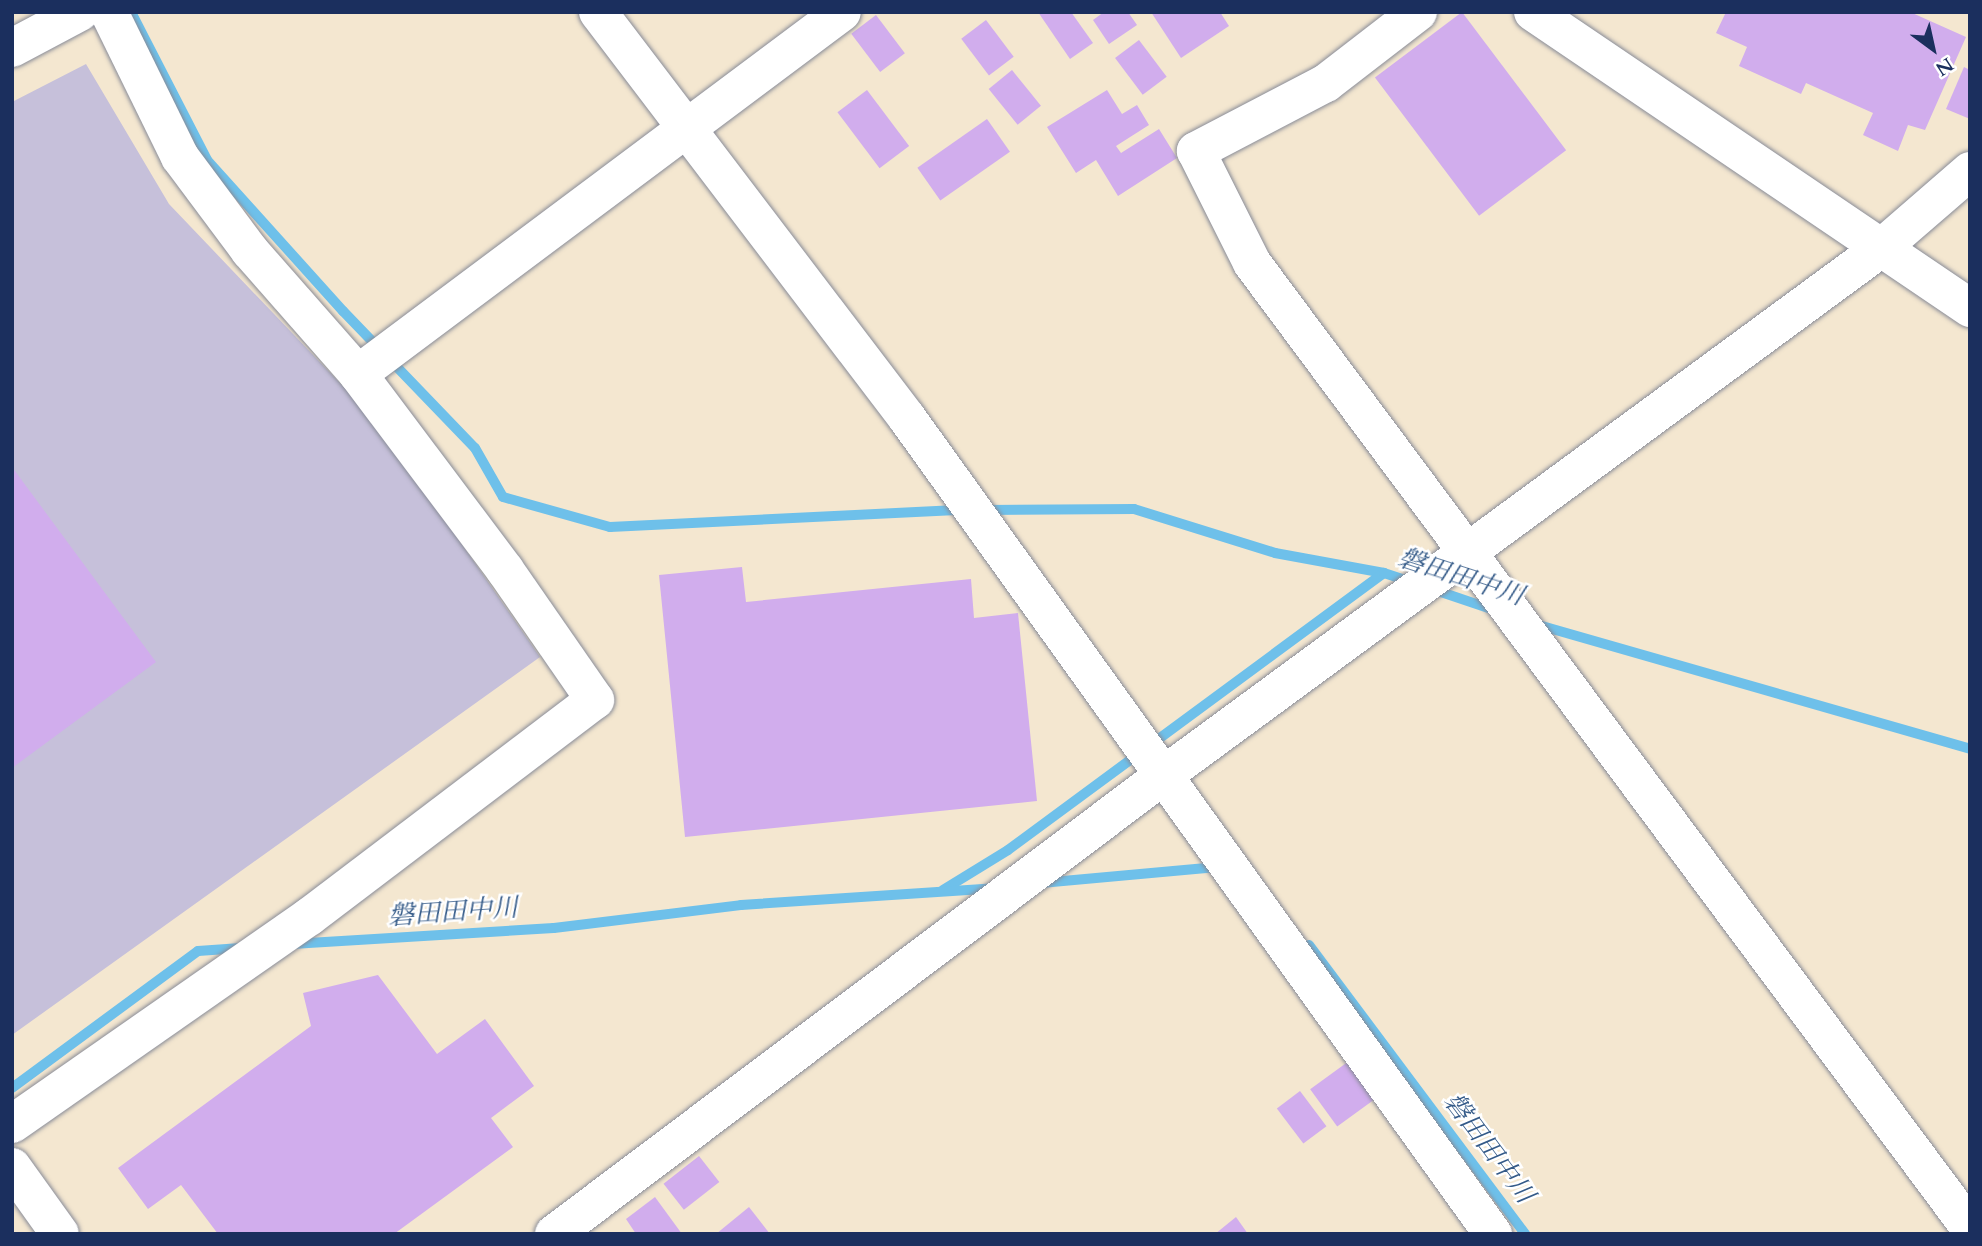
<!DOCTYPE html>
<html>
<head>
<meta charset="utf-8">
<style>
	body { margin:0 }
	#map { position:relative; width:1982px; height:1246px; overflow:hidden; background:#f4e7d0; font-family:Cardo,"Noto Serif JP",serif }
	div>[style] { position:absolute }
	[style*='--x'] { left:calc(var(--x)*1px); top:calc(var(--y)*1px); width:calc(var(--w)*1px); rotate:calc(var(--a)*1deg) }
	.industrial>* { inset:0; background:#c6c0da }
	.stream>* { height:10px; margin:-5px; padding:0 5px; transform-origin:5px; border-radius:5px; background:#6ec0ea }
	.building>* { inset:0; background:#d1aded; transform-origin:0 0 }
	.roads { filter:drop-shadow(0 0 2px #888b97) drop-shadow(0 0 2px #888b97) }
	.street>* { height:38px; margin:-19px; padding:0 19px; transform-origin:19px; border-radius:19px; background:#fff }
	.secondary>* { height:38px; margin:-19px; padding:0 19px; transform-origin:19px; border-radius:19px; background:#fff }
	span { translate:-50% -50%; white-space:nowrap; text-align:center; line-height:1.15; -webkit-text-stroke:5px #fff; paint-order:stroke }
	.water-label { font-size:26px; color:#345a88; font-style:italic }
	.frame { position:absolute; inset:0; border:14px solid #1b2f5e; pointer-events:none }
	.north { position:absolute; left:1898px; top:14px; width:70px; height:70px; -webkit-text-stroke:5px #fff; paint-order:stroke; rotate:147deg; font-size:19px; font-weight:700; line-height:28px; text-align:center; color:#1b2f5e }
	.north::after { content:''; display:block; margin:auto; width:24px; height:32px; background:#1b2f5e; clip-path:polygon(50% 0,100% 100%,50% 72%,0 100%) }
</style>
</head>
<body>
<div id="map">
	<div class="industrial">
		<div style="clip-path:polygon(86px 64px,169px 204px,378px 423px,540px 657px,12px 1035px,12px 102px)"></div>
	</div>
	<div class="stream">
		<div style="--x:131;--y:12;--w:166;--a:62.8"></div>
		<div style="--x:207;--y:160;--w:203;--a:48"></div>
		<div style="--x:343;--y:311;--w:190;--a:46.1"></div>
		<div style="--x:475;--y:448;--w:56;--a:60.3"></div>
		<div style="--x:503;--y:497;--w:111;--a:15.7"></div>
		<div style="--x:610;--y:527;--w:352;--a:-2.8"></div>
		<div style="--x:985;--y:510;--w:149;--a:-0.4"></div>
		<div style="--x:1134;--y:509;--w:148;--a:17.3"></div>
		<div style="--x:1275;--y:553;--w:111;--a:10.4"></div>
		<div style="--x:1432;--y:589;--w:69;--a:18.7"></div>
		<div style="--x:1535;--y:624;--w:453;--a:16"></div>
		<div style="--x:1041;--y:883;--w:177;--a:-5.2"></div>
		<div style="--x:943;--y:890;--w:76;--a:-31.6"></div>
		<div style="--x:1008;--y:850;--w:467;--a:-36.4"></div>
		<div style="--x:1384;--y:573;--w:28;--a:18"></div>
		<div style="--x:292;--y:944;--w:262;--a:-3.5"></div>
		<div style="--x:554;--y:928;--w:188;--a:-7"></div>
		<div style="--x:741;--y:905;--w:254;--a:-3.8"></div>
		<div style="--x:1309;--y:945;--w:361;--a:53.2"></div>
		<div style="--x:12;--y:1088;--w:231;--a:-36.4"></div>
		<div style="--x:198;--y:951;--w:43;--a:-4"></div>
	</div>
	<div class="building">
		<div style="clip-path:polygon(1038px 12px,1071px 12px,1093px 43px,1070px 59px)"></div>
		<div style="clip-path:polygon(1104px 12px,1128px 12px,1137px 25px,1109px 44px,1093px 20px)"></div>
		<div style="clip-path:polygon(1151px 12px,1220px 12px,1229px 26px,1181px 58px)"></div>
		<div style="left:1462px;top:12px;width:173px;height:109px;rotate:53deg"></div>
		<div style="clip-path:polygon(1726px 12px,1910px 12px,1966px 37px,1925px 130px,1908px 125px,1898px 151px,1863px 135px,1873px 113px,1806px 83px,1801px 94px,1739px 66px,1747px 47px,1716px 33px)"></div>
		<div style="left:876px;top:15px;width:48px;height:31px;rotate:53deg"></div>
		<div style="left:986px;top:20px;width:46px;height:31px;rotate:53deg"></div>
		<div style="left:1139px;top:40px;width:46px;height:30px;rotate:53deg"></div>
		<div style="clip-path:polygon(1964px 67px,1970px 70px,1970px 119px,1946px 109px)"></div>
		<div style="left:1012px;top:70px;width:46px;height:30px;rotate:51deg"></div>
		<div style="left:867px;top:90px;width:70px;height:37px;rotate:53deg"></div>
		<div style="clip-path:polygon(1107px 90px,1122px 114px,1137px 105px,1149px 125px,1116px 146px,1121px 153px,1159px 129px,1177px 158px,1118px 196px,1096px 160px,1076px 173px,1047px 127px)"></div>
		<div style="left:987px;top:119px;width:40px;height:85px;rotate:55deg"></div>
		<div style="clip-path:polygon(12px 467px,156px 662px,12px 768px)"></div>
		<div style="clip-path:polygon(742px 567px,746px 602px,971px 579px,974px 618px,1018px 613px,1037px 801px,685px 837px,659px 575px)"></div>
		<div style="clip-path:polygon(378px 975px,437px 1054px,485px 1019px,534px 1086px,491px 1118px,513px 1147px,394px 1234px,218px 1234px,181px 1185px,148px 1209px,118px 1168px,311px 1026px,303px 993px)"></div>
		<div style="left:1349px;top:1061px;width:46px;height:48px;rotate:54deg"></div>
		<div style="left:1300px;top:1091px;width:44px;height:29px;rotate:53deg"></div>
		<div style="left:699px;top:1156px;width:33px;height:45px;rotate:52deg"></div>
		<div style="clip-path:polygon(655px 1197px,682px 1234px,636px 1234px,626px 1219px)"></div>
		<div style="clip-path:polygon(749px 1207px,770px 1234px,716px 1234px)"></div>
		<div style="clip-path:polygon(1236px 1217px,1248px 1234px,1215px 1234px)"></div>
	</div>
	<div class="roads">
		<div class="street">
			<div style="--x:598;--y:12;--w:510;--a:52.73"></div>
			<div style="--x:907;--y:418;--w:1005;--a:54.32"></div>
			<div style="--x:1418;--y:12;--w:116;--a:142.3"></div>
			<div style="--x:1326;--y:83;--w:147;--a:152.4"></div>
			<div style="--x:1196;--y:151;--w:125;--a:63.4"></div>
			<div style="--x:1252;--y:263;--w:1203;--a:53.35"></div>
			<div style="--x:12;--y:48;--w:77;--a:-27.9"></div>
			<div style="--x:1880;--y:249;--w:119;--a:-40.9"></div>
			<div style="--x:358;--y:374;--w:604;--a:-36.79"></div>
		</div>
		<div class="secondary">
			<div style="--x:1533;--y:12;--w:528;--a:34.11"></div>
			<div style="--x:12;--y:1124;--w:362;--a:-34.9"></div>
			<div style="--x:309;--y:917;--w:359;--a:-37.2"></div>
			<div style="--x:595;--y:700;--w:158;--a:-124.7"></div>
			<div style="--x:505;--y:570;--w:245;--a:-126.9"></div>
			<div style="--x:358;--y:374;--w:164;--a:-131.3"></div>
			<div style="--x:250;--y:251;--w:117;--a:-126.7"></div>
			<div style="--x:180;--y:157;--w:161;--a:-116.1"></div>
			<div style="--x:12;--y:1167;--w:82;--a:54.4"></div>
			<div style="--x:554;--y:1234;--w:763;--a:-36.96"></div>
			<div style="--x:1164;--y:775;--w:888;--a:-36.3"></div>
		</div>
	</div>
	<div class="water-label">
		<span style="left:1461px;top:577px;rotate:18deg">磐田田中川</span>
		<span style="left:453px;top:912px;rotate:-4deg">磐田田中川</span>
		<span style="left:1489px;top:1148px;rotate:53deg">磐田田中川</span>
	</div>
	<div class="frame"></div>
	<div class="north">N</div>
</div>
</body>
</html>
